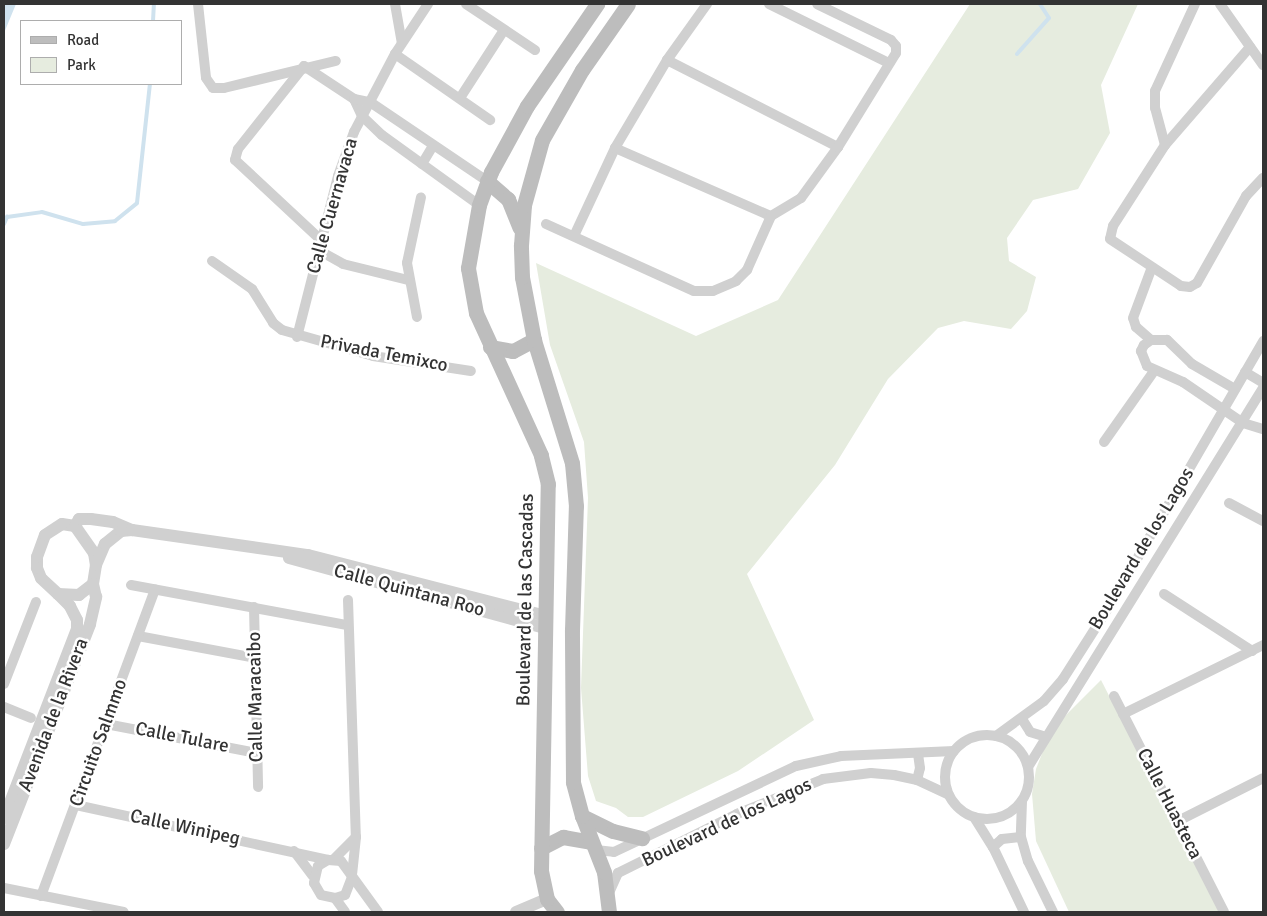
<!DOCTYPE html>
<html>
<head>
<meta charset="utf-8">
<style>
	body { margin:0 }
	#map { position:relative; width:1267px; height:916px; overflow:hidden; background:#fff; font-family:Signika,sans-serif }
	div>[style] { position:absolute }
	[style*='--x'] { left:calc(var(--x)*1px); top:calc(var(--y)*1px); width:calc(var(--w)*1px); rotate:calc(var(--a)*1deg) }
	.green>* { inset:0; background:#e6ecdf }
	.water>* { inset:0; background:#cfe2ee }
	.stream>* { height:4px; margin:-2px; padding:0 2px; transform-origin:2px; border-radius:2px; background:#cfe2ee }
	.minor>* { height:10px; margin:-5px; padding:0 5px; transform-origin:5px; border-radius:5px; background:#d0d0d0 }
	.minor>.ring { margin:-5px; padding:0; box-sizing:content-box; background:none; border:10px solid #d0d0d0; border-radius:50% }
	.tertiary>* { height:12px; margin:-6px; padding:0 6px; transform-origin:6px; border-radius:6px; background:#d0d0d0 }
	.secondary>* { height:15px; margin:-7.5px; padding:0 7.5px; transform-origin:7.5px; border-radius:7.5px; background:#bdbdbd }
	span { translate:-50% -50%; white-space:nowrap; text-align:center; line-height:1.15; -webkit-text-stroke:5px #fff; paint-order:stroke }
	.street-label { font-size:19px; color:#333 }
	.frame { position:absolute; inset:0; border:5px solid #333; pointer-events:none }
	.legend { position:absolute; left:20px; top:20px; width:162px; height:65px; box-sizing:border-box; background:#fff; border:1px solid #adadad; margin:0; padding:6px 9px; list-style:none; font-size:15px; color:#333 }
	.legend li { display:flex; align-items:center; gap:10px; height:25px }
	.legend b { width:25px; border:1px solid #adadad }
</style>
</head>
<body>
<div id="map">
	<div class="green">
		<div style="clip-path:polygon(970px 4px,1138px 4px,1101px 85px,1110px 133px,1078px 189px,1033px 200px,1007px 238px,1009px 261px,1036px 277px,1027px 311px,1011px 329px,964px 321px,938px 328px,888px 379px,835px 465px,747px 574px,814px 720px,738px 771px,643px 817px,628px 817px,616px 808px,596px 801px,588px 776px,581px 688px,588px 498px,584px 442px,550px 345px,536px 263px,696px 336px,778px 300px)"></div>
		<div style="clip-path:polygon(1101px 680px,1219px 912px,1069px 912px,1036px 841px,1032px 794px,1036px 769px,1045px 746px,1062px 719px)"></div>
	</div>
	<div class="water">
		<div style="clip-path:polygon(4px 4px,16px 4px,4px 33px)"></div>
	</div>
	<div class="stream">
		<div style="--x:153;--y:21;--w:17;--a:-87"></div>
		<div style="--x:1017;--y:54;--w:48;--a:-48.4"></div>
		<div style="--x:1049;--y:18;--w:17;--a:-123"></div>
		<div style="--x:4;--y:224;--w:8;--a:-67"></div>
		<div style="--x:7;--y:217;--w:35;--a:-8"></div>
		<div style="--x:42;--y:212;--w:43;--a:16.3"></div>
		<div style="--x:83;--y:224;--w:32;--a:-5"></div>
		<div style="--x:115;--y:221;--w:28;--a:-39"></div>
		<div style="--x:137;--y:203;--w:120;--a:-83.8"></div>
	</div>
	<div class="minor">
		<div style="--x:198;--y:4;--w:74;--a:83.8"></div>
		<div style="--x:206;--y:78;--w:12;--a:55"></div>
		<div style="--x:213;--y:88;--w:11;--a:0"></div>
		<div style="--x:224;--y:88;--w:115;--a:-13.6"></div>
		<div style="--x:395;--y:4;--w:39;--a:80"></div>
		<div style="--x:466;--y:4;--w:83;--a:33.7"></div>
		<div style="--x:769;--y:4;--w:134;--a:26.2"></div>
		<div style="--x:1220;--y:4;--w:75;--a:54.8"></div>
		<div style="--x:1250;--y:47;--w:130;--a:130.9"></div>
		<div style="--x:1165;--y:145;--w:96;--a:122.7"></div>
		<div style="--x:1113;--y:226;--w:13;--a:103"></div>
		<div style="--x:1110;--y:239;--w:85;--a:33.5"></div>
		<div style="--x:1181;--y:286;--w:9;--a:6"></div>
		<div style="--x:1190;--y:287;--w:8;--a:-30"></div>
		<div style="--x:1197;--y:283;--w:100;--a:-60.6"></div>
		<div style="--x:1246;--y:196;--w:25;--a:-47"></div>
		<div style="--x:395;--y:54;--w:116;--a:34.8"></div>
		<div style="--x:667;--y:60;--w:192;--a:27"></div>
		<div style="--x:460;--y:98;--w:81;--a:-57.1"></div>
		<div style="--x:354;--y:99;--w:19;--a:65"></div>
		<div style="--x:362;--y:116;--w:28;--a:44"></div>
		<div style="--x:382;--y:135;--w:120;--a:35.8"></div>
		<div style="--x:1165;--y:145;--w:38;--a:-105"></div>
		<div style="--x:1155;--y:108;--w:17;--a:-90"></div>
		<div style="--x:1155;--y:91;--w:96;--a:-65.3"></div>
		<div style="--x:615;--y:148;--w:170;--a:23.6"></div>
		<div style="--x:422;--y:164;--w:21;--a:-59"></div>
		<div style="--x:546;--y:224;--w:162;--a:24.4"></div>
		<div style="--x:694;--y:291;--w:19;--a:0"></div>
		<div style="--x:713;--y:291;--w:25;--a:-23"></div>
		<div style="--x:736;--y:281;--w:16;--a:-45"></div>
		<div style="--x:747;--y:270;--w:59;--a:-66"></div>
		<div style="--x:771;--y:216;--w:35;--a:-31"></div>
		<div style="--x:801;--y:198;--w:63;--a:-54"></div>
		<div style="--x:838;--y:147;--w:110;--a:-58.3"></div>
		<div style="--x:896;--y:53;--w:7;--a:-90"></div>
		<div style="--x:896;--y:46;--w:8;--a:-130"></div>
		<div style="--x:891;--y:40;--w:82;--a:-154.1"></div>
		<div style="--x:574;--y:236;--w:97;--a:-65"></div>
		<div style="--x:615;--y:148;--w:102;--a:-59.4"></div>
		<div style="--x:667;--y:60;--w:69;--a:-54.5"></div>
		<div style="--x:322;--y:241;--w:119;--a:-137"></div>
		<div style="--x:235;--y:160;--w:11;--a:-75"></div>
		<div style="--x:238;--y:149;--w:106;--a:-51.5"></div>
		<div style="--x:304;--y:66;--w:60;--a:33.4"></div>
		<div style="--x:354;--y:99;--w:16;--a:11"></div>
		<div style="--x:370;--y:102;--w:141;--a:34"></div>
		<div style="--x:320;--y:251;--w:26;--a:29"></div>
		<div style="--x:343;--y:264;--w:67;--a:13.8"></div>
		<div style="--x:212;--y:261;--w:49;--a:35"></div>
		<div style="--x:252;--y:289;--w:40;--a:58"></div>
		<div style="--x:273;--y:323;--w:11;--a:38"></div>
		<div style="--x:282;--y:330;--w:95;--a:15.9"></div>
		<div style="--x:373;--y:356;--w:99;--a:8.7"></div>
		<div style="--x:417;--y:317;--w:55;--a:-100.5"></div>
		<div style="--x:407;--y:263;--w:67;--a:-78"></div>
		<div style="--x:297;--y:337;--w:166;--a:-75.7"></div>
		<div style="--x:338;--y:176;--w:47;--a:-70"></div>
		<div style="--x:354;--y:132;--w:88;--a:-62.3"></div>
		<div style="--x:395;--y:54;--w:60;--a:-56.6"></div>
		<div style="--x:1151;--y:340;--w:20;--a:-139"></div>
		<div style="--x:1136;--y:327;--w:9;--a:-108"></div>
		<div style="--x:1133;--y:318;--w:54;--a:-69.6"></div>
		<div style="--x:1245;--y:372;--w:21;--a:31"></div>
		<div style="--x:1235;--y:389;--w:50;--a:-149.8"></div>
		<div style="--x:1192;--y:364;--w:35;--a:-136"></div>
		<div style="--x:1167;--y:340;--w:16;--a:180"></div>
		<div style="--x:1151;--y:340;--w:9;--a:144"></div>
		<div style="--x:1144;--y:345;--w:7;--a:117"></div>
		<div style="--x:1141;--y:351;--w:16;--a:68"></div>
		<div style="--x:1147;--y:366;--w:39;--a:24"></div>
		<div style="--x:1183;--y:382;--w:73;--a:34.3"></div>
		<div style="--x:1243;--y:423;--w:21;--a:17"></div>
		<div style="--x:1104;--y:442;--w:87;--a:-54.8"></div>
		<div style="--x:1229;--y:503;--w:38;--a:28"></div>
		<div style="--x:131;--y:585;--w:220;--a:10.5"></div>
		<div style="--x:1164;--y:594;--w:105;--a:32.9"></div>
		<div style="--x:348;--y:600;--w:237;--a:88.1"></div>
		<div style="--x:356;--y:837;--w:36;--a:96"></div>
		<div style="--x:254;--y:607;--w:180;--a:88.7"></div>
		<div style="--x:138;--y:636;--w:119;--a:10.6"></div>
		<div style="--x:4;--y:684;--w:88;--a:-68.7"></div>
		<div style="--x:1114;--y:696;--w:242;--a:63"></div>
		<div style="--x:4;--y:707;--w:29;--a:22"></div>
		<div style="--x:1123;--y:714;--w:156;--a:-26.2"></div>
		<div style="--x:1022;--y:719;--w:15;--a:58"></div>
		<div style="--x:1030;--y:732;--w:17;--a:17"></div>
		<div style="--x:106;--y:724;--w:154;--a:10.9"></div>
		<div class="ring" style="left:945px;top:735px;width:74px;height:74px"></div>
		<div style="--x:996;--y:736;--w:59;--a:-36.1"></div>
		<div style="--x:1044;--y:701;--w:29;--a:-49"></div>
		<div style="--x:1063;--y:679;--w:91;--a:-57.5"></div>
		<div style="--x:1112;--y:602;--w:302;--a:-59.9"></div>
		<div style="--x:1028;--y:767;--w:446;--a:-58.2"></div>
		<div style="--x:917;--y:780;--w:12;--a:-76"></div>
		<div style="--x:920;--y:768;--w:14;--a:-98"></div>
		<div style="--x:1022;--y:801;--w:36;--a:92"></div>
		<div style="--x:1021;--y:837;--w:25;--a:74"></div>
		<div style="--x:1028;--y:861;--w:57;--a:63.9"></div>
		<div style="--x:76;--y:805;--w:258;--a:12.3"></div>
		<div style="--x:974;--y:817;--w:36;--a:58"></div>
		<div style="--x:993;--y:847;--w:72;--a:64.5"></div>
		<div style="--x:1178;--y:821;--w:95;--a:-26.8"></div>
		<div style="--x:993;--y:847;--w:12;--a:-42"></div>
		<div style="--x:1002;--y:839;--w:19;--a:-6"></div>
		<div style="--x:596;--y:850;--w:18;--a:6"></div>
		<div style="--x:614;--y:852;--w:201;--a:-25.3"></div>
		<div style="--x:796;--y:766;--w:46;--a:-12.5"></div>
		<div style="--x:841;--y:756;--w:113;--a:-2.5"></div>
		<div style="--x:294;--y:851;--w:31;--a:53"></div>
		<div style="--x:334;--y:859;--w:31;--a:-45"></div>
		<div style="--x:352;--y:877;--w:19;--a:111"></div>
		<div style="--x:345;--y:895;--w:10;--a:163"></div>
		<div style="--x:335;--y:898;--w:14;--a:-168"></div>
		<div style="--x:321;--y:895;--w:14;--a:-120"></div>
		<div style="--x:314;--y:883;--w:17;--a:-77"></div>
		<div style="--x:318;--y:866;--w:12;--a:-31"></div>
		<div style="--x:328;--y:860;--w:13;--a:4"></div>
		<div style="--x:341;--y:861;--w:63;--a:54"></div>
		<div style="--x:4;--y:888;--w:122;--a:11.3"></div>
		<div style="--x:609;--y:893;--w:22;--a:-66"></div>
		<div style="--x:618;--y:873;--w:133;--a:-26.4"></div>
		<div style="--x:737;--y:814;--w:93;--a:-22.1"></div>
		<div style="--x:823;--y:779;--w:48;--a:-7.1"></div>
		<div style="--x:871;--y:773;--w:23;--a:5"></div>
		<div style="--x:894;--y:775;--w:24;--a:12"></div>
		<div style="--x:917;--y:780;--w:35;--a:25"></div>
		<div style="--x:41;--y:896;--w:327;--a:-69.6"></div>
		<div style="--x:335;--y:898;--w:17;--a:54"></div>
	</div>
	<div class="tertiary">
		<div style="--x:62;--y:524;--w:13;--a:9"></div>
		<div style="--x:75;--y:526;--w:33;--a:55"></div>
		<div style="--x:94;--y:553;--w:12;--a:81"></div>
		<div style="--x:96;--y:565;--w:19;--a:99"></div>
		<div style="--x:93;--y:584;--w:18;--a:142"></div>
		<div style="--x:79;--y:595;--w:21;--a:-177"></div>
		<div style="--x:58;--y:594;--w:23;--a:-137"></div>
		<div style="--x:41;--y:578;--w:11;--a:-112"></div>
		<div style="--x:37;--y:568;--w:11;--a:-90"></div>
		<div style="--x:37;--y:557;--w:23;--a:-70"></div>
		<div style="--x:45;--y:535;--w:20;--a:-33"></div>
		<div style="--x:75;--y:526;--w:8;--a:-60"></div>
		<div style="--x:79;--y:519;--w:12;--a:0"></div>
		<div style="--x:91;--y:519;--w:22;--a:8"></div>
		<div style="--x:113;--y:522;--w:21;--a:23"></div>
		<div style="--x:289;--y:558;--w:265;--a:15.3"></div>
		<div style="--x:96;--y:565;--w:23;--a:-67"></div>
		<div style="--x:105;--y:544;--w:21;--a:-39"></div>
		<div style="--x:121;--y:531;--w:11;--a:-5"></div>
		<div style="--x:132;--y:530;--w:178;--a:8.1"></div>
		<div style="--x:308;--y:555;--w:245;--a:14.4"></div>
		<div style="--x:4;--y:818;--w:203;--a:-68.9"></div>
		<div style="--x:77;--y:629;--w:9;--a:-90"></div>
		<div style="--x:77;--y:620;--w:16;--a:-117"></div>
		<div style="--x:70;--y:606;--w:17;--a:-135"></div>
		<div style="--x:4;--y:844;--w:236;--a:-68.6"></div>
		<div style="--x:90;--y:624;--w:28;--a:-77"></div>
		<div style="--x:96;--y:597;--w:13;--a:-103"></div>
		<div style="--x:516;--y:912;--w:34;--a:-23"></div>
	</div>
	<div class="secondary">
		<div style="--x:487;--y:181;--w:28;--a:41"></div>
		<div style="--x:508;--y:199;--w:31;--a:68"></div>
		<div style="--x:490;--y:347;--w:23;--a:10"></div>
		<div style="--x:513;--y:351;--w:24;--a:-28"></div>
		<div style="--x:582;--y:816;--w:34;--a:26"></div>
		<div style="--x:613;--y:831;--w:30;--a:14"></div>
		<div style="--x:541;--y:848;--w:25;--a:-27"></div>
		<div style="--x:563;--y:837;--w:28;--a:10"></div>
		<div style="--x:557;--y:912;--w:16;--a:-128"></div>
		<div style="--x:547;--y:899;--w:29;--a:-102"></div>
		<div style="--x:541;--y:871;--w:387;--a:-89"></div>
		<div style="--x:548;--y:484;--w:30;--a:-104"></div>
		<div style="--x:541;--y:455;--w:156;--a:-114.6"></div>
		<div style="--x:476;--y:313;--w:46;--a:-100.1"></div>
		<div style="--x:468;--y:268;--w:64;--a:-80.1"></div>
		<div style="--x:479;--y:205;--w:35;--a:-70"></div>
		<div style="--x:491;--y:172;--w:75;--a:-61.4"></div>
		<div style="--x:527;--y:106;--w:124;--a:-55.5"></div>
		<div style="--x:609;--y:912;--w:40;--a:-97.1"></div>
		<div style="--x:604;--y:872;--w:60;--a:-111.4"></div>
		<div style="--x:582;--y:816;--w:35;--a:-105"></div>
		<div style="--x:573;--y:782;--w:152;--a:-90.4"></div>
		<div style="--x:572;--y:630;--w:124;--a:-88.2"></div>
		<div style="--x:576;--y:506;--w:43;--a:-95.3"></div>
		<div style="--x:572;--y:463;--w:129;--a:-107.2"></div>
		<div style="--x:534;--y:340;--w:64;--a:-100.8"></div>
		<div style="--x:522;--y:277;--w:32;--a:-92"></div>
		<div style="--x:521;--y:245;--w:40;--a:-85.7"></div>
		<div style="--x:524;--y:205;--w:67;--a:-74.5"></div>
		<div style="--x:542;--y:140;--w:81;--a:-60.3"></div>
		<div style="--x:582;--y:70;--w:80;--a:-55.1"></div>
	</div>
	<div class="street-label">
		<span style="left:333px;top:206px;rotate:-74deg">Calle Cuernavaca</span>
		<span style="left:384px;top:354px;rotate:11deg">Privada Temixco</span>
		<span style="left:1142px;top:549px;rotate:-59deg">Boulevard de los Lagos</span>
		<span style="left:409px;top:591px;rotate:15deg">Calle Quintana Roo</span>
		<span style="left:526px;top:600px;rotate:-89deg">Boulevard de las Cascadas</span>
		<span style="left:256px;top:697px;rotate:-91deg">Calle Maracaibo</span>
		<span style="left:54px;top:715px;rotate:-69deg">Avenida de la Rivera</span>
		<span style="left:182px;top:738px;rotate:11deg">Calle Tulare</span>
		<span style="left:99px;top:743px;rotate:-70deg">Circuito Salmmo</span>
		<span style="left:1169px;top:804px;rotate:63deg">Calle Huasteca</span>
		<span style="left:727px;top:823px;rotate:-25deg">Boulevard de los Lagos</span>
		<span style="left:185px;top:828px;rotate:12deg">Calle Winipeg</span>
	</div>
	<div class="frame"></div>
	<ul class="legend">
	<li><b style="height:6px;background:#bdbdbd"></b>Road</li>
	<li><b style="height:14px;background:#e6ecdf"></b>Park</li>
	</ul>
</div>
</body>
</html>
